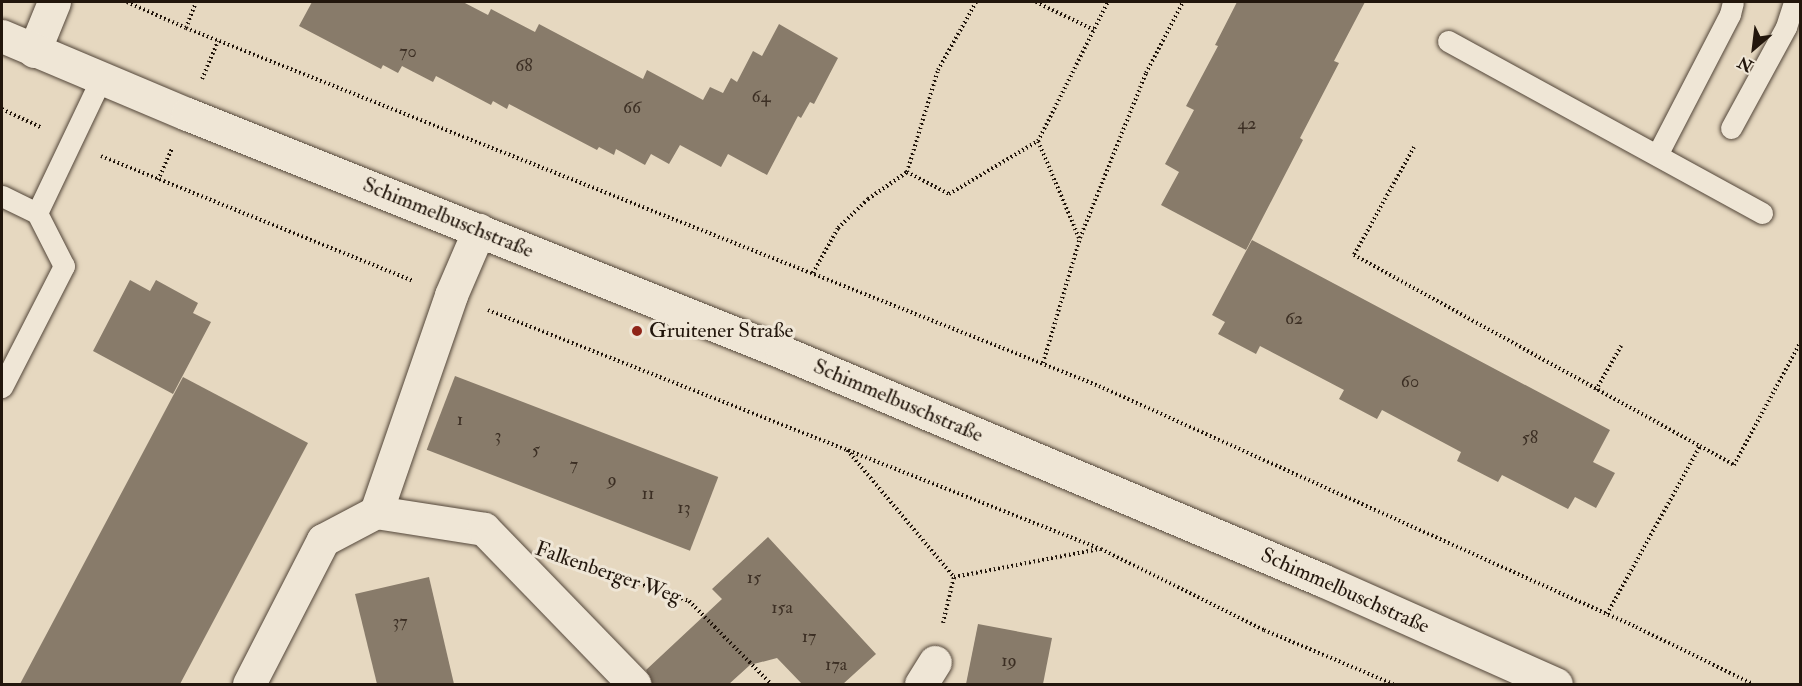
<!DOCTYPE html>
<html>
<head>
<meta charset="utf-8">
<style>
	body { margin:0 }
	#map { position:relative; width:1802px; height:686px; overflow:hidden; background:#e6d8c0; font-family:"IM FELL Double Pica",serif }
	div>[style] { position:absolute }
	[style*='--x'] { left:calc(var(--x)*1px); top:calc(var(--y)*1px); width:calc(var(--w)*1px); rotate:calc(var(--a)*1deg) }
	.building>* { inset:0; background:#887b6a; transform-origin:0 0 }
	.path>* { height:4px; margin-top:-2px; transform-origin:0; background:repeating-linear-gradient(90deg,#22160c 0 1.5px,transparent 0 4.5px) }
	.roads { filter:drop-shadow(0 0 2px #534639) drop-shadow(0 0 2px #534639) }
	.service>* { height:21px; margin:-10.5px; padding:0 10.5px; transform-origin:10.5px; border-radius:10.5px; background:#efe6d6 }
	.minor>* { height:33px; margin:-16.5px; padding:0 16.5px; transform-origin:16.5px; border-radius:16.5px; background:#efe6d6 }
	.secondary>* { height:33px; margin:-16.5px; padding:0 16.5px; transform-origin:16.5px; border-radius:16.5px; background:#efe6d6 }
	.dots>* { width:16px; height:16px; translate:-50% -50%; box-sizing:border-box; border:3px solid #efe6d6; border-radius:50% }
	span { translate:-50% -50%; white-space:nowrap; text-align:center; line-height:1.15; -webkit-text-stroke:6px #efe6d6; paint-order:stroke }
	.number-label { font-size:18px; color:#3c2f24 }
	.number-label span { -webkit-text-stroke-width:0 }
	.street-label { font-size:21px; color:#22160c }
	.poi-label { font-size:21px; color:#22160c }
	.left { translate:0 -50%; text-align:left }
	.frame { position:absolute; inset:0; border:3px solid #22160c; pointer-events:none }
	.north { position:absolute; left:1724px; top:18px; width:60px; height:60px; -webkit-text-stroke:4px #efe6d6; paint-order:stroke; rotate:208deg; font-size:16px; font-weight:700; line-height:24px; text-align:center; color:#22160c }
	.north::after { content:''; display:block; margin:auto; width:21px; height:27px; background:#22160c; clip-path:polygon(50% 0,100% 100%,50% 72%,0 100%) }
</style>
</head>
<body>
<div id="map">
	<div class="building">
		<div style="clip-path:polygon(312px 2px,463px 2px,488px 15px,491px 9px,535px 32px,539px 24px,643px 79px,647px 70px,703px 100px,710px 87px,723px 93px,731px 78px,737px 82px,753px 51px,762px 56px,779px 24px,838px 58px,814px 104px,810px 102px,801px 118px,798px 116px,767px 175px,728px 154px,721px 167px,680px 145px,669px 164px,651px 154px,645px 165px,616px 149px,614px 155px,599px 147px,597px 150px,509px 104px,507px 109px,493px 101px,491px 105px,436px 76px,433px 82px,402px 66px,398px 73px,383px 65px,381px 69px,299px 26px)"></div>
		<div style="clip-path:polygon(1237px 2px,1365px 2px,1334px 61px,1339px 63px,1300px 138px,1303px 140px,1246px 250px,1161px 205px,1179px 172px,1165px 164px,1194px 110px,1186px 106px,1218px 46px,1215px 45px)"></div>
		<div style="clip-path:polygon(1252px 240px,1610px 430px,1593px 462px,1615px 473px,1596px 508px,1575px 497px,1568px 509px,1502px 475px,1498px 482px,1457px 461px,1461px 452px,1382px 410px,1377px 419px,1339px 399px,1344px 390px,1260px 346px,1256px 354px,1218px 334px,1225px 322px,1212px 315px)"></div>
		<div style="clip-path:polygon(130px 280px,150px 291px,156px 280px,198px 303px,193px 313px,211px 322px,173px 394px,93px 351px)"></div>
		<div style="left:455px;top:376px;width:282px;height:79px;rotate:21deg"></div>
		<div style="clip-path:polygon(183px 377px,308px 443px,180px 684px,20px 684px)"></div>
		<div style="clip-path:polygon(768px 537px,876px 654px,843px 684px,802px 684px,777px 658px,750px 665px,729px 684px,652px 684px,646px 670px,722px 599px,712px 589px)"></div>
		<div style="clip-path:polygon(429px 577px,454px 684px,377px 684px,355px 594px)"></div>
		<div style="clip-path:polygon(978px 624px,1052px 638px,1043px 684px,966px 684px)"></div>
	</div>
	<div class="path">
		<div style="--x:127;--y:2;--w:64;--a:23.8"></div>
		<div style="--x:186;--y:28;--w:28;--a:-69"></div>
		<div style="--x:1036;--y:2;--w:64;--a:25.8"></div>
		<div style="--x:186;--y:28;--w:981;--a:21.41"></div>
		<div style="--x:1099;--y:386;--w:589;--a:24.17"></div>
		<div style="--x:1636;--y:627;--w:130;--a:26"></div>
		<div style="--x:202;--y:79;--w:41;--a:-67.2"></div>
		<div style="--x:2;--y:109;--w:44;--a:25.4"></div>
		<div style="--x:1414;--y:147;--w:124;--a:119.1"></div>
		<div style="--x:1354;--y:255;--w:395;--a:28.9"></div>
		<div style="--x:101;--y:156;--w:337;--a:21.8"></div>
		<div style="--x:907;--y:172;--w:47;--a:27.6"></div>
		<div style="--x:949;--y:194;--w:104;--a:-30.8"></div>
		<div style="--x:158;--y:180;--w:34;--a:-66"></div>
		<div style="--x:1079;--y:238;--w:105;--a:-112.9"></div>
		<div style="--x:1038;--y:141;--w:156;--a:-63.3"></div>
		<div style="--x:813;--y:273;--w:51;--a:-60.9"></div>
		<div style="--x:838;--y:228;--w:42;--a:-44"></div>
		<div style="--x:868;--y:199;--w:47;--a:-34.7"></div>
		<div style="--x:907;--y:172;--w:107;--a:-73.1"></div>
		<div style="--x:938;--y:70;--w:78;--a:-60.8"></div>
		<div style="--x:488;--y:310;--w:658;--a:21.3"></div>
		<div style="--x:1101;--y:549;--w:182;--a:26.4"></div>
		<div style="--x:1264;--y:630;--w:140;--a:22.7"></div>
		<div style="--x:1043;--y:363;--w:130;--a:-73.5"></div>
		<div style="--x:1080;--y:238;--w:178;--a:-68.2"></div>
		<div style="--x:1146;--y:73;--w:80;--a:-62.5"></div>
		<div style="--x:1596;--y:390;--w:51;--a:-60.4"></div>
		<div style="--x:847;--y:450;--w:166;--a:49.9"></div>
		<div style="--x:954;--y:577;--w:148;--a:-10.9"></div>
		<div style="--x:571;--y:560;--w:125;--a:19.2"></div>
		<div style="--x:689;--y:601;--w:117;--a:45.3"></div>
		<div style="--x:1607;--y:614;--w:192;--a:-61"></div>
		<div style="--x:1700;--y:446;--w:39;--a:29"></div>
		<div style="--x:1734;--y:465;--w:139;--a:-61.6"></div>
		<div style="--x:943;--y:623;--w:47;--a:-76.6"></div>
	</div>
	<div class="roads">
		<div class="service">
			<div style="--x:1448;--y:41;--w:358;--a:28.7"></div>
			<div style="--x:1731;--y:128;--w:115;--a:-61.4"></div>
			<div style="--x:1786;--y:27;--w:26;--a:-72"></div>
			<div style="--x:1657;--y:155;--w:159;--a:-62.6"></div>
			<div style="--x:1730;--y:14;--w:12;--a:-76"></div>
			<div style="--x:2;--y:196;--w:39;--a:26"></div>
			<div style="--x:37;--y:213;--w:148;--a:-64.5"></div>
			<div style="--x:2;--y:387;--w:136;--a:-62.9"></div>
			<div style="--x:64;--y:266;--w:59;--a:-117"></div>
		</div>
		<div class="minor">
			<div style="--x:34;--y:51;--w:53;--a:-67.8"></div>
			<div style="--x:376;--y:512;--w:109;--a:8.9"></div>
			<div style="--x:484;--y:529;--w:216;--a:45.9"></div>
			<div style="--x:249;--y:684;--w:162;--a:-62.8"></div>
			<div style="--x:323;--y:540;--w:60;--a:-27.8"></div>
			<div style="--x:376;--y:512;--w:230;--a:-70.9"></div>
			<div style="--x:451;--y:295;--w:71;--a:-66.7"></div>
			<div style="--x:921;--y:684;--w:26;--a:-58"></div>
		</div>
		<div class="secondary">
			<div style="--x:2;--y:36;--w:201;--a:22.9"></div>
			<div style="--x:187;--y:114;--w:641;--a:21.8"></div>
			<div style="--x:782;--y:352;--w:586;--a:22.89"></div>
			<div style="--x:1322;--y:580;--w:256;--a:24"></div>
		</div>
	</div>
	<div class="dots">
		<div style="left:637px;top:331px;background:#8f2418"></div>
	</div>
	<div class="number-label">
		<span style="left:408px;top:52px">70</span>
		<span style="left:524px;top:66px">68</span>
		<span style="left:761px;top:97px">64</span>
		<span style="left:632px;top:108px">66</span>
		<span style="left:1247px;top:124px">42</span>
		<span style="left:1294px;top:319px">62</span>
		<span style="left:1410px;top:382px">60</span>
		<span style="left:460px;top:420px">1</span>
		<span style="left:498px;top:436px">3</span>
		<span style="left:1530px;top:438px">58</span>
		<span style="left:536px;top:450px">5</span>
		<span style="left:574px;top:465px">7</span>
		<span style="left:612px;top:480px">9</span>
		<span style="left:648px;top:494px">11</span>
		<span style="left:684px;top:508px">13</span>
		<span style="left:754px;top:578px">15</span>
		<span style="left:782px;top:608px">15a</span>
		<span style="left:400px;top:622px">37</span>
		<span style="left:809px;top:637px">17</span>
		<span style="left:1009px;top:661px">19</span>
		<span style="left:836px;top:665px">17a</span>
	</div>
	<div class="street-label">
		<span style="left:448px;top:218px;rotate:22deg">Schimmelbuschstraße</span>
		<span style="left:898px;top:401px;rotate:23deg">Schimmelbuschstraße</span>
		<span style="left:608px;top:573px;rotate:19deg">Falkenberger Weg</span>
		<span style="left:1345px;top:591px;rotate:24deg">Schimmelbuschstraße</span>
	</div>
	<div class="poi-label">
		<span class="left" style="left:649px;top:331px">Gruitener Straße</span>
	</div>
	<div class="frame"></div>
	<div class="north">N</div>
</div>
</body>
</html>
